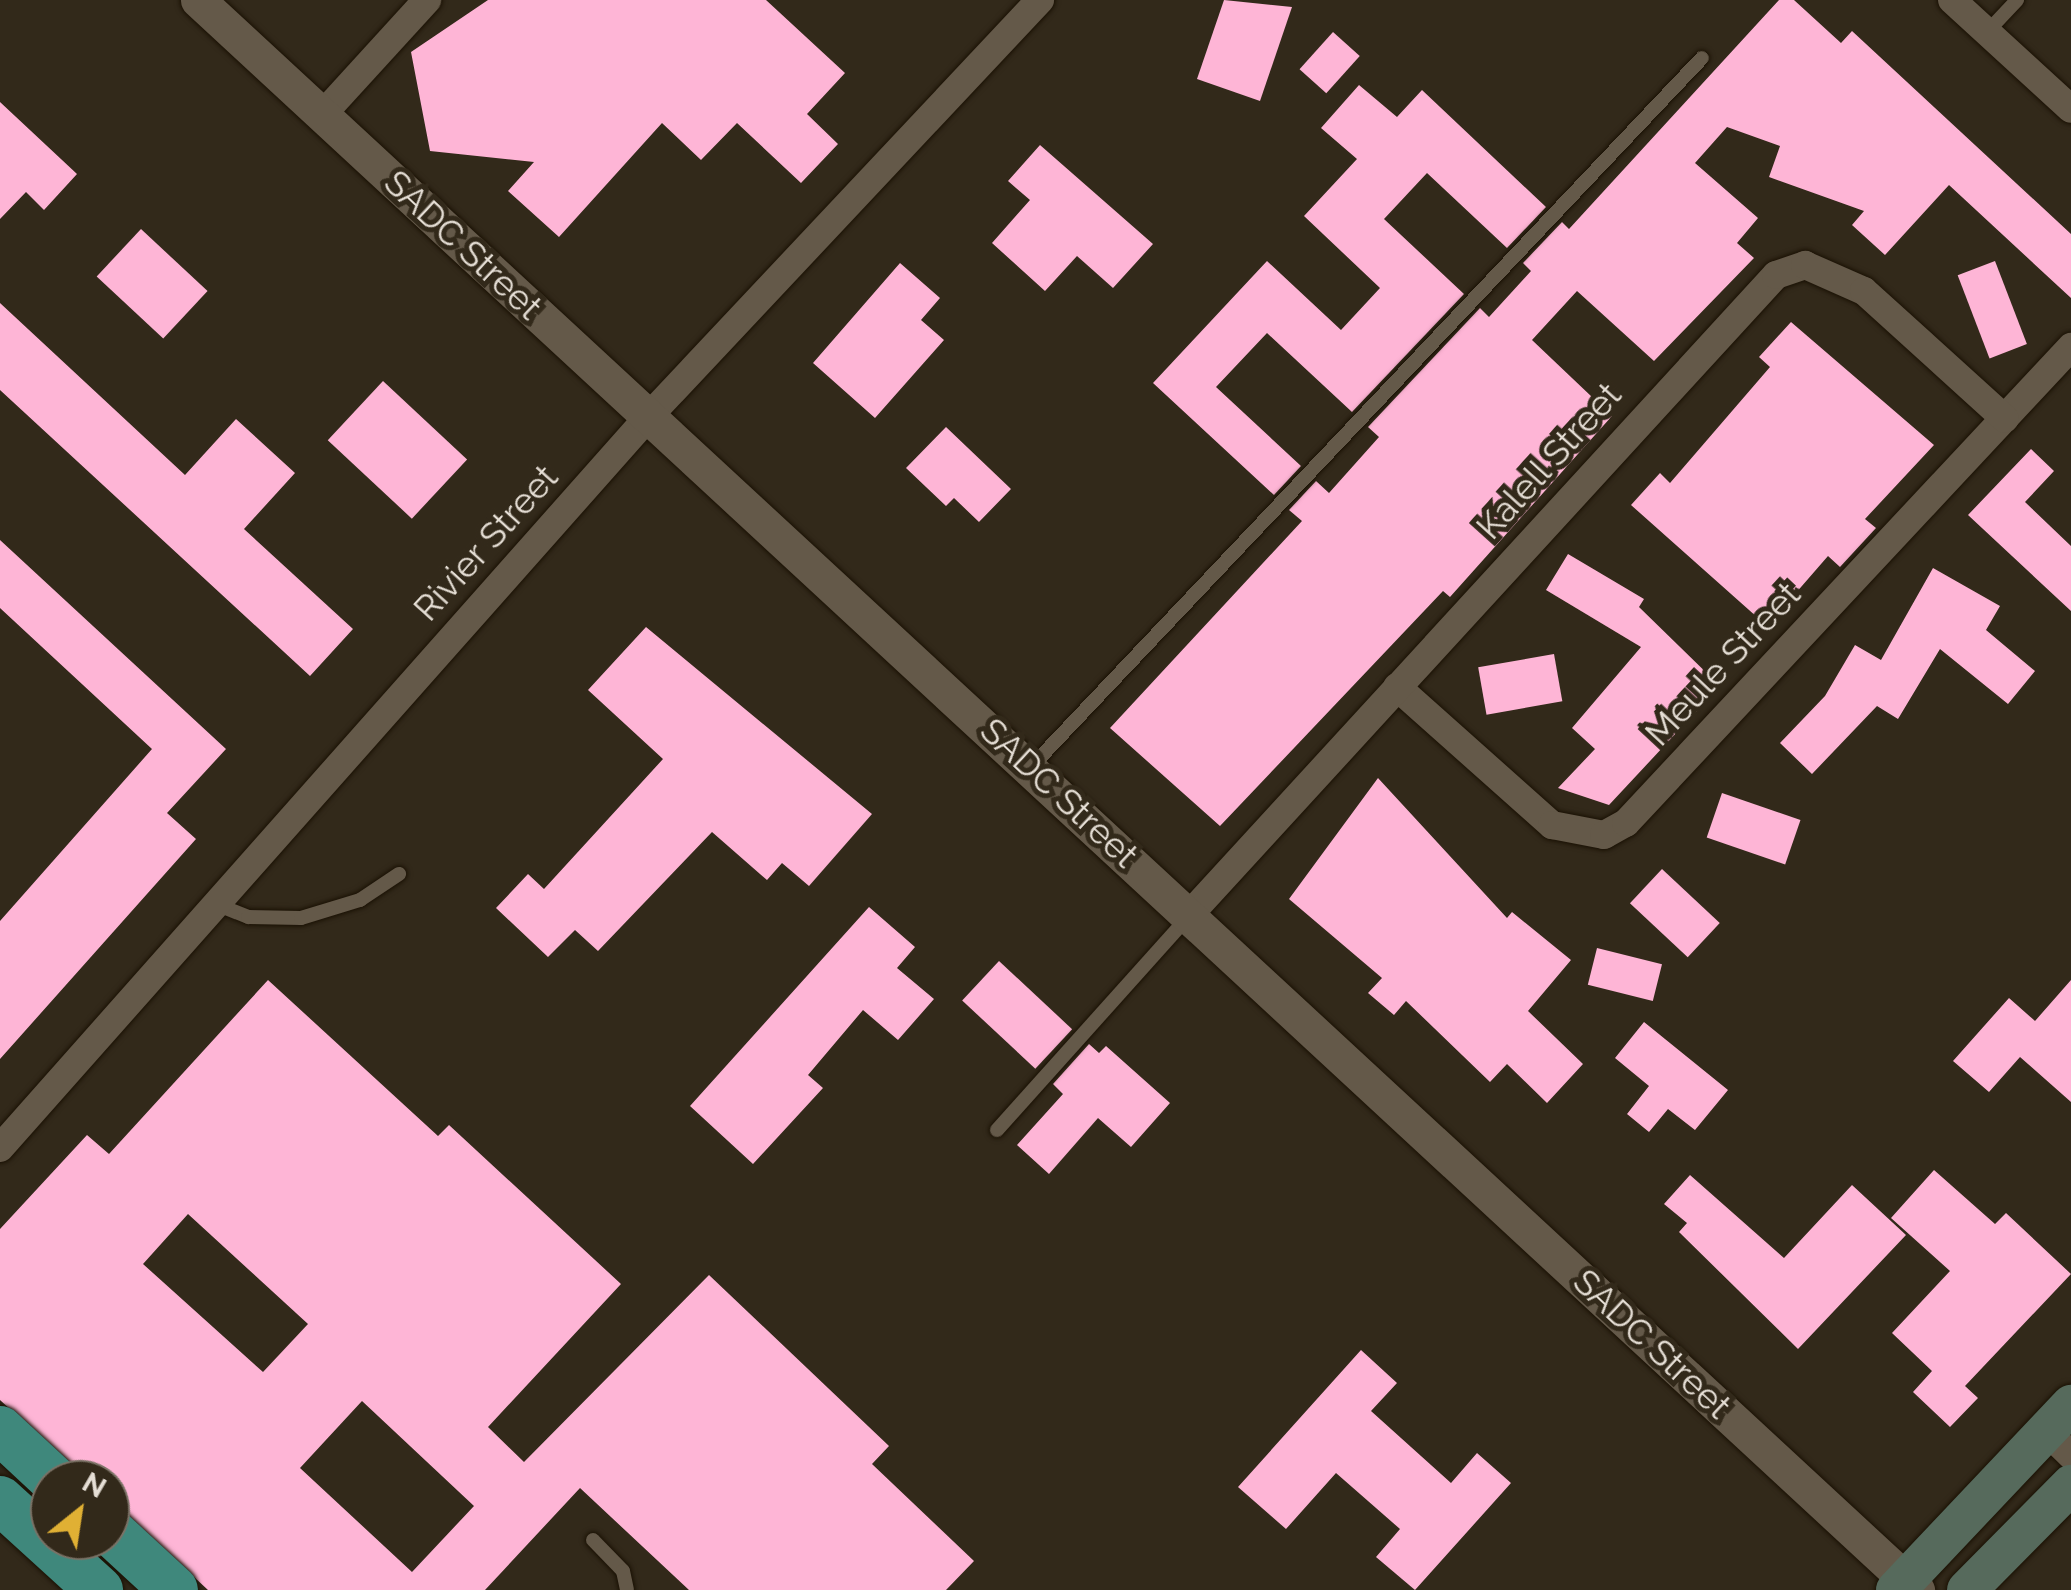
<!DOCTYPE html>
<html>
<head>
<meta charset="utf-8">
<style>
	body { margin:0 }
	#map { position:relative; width:2071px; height:1590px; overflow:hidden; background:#32291a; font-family:Raleway,sans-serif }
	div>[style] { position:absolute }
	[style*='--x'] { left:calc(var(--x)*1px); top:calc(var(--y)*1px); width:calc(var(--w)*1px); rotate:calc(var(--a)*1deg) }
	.building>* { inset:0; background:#feb5d6; transform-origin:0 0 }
	.roads { filter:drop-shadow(0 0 2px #1a1104) drop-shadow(0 0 2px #1a1104) }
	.service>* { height:14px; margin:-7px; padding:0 7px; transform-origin:7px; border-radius:7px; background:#645949 }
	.minor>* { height:28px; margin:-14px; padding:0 14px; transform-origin:14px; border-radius:14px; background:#645949 }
	.tertiary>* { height:35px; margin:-17.5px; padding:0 17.5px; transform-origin:17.5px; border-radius:17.5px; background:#645949 }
	.secondary>* { height:40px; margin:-20px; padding:0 20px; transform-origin:20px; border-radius:20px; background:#566a5c }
	.trunk>* { height:48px; margin:-24px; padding:0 24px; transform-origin:24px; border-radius:24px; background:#3f887c }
	span { translate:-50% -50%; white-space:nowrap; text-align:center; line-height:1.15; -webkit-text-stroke:10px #32291a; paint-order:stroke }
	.street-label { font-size:35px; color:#e5ded5 }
	.north { position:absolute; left:30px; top:1460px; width:100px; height:100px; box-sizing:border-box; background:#32291a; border:2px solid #7a7165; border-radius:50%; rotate:30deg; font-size:28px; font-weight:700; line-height:40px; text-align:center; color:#e5ded5 }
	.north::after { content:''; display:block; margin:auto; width:35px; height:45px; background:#e0b034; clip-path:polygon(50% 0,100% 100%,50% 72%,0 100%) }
</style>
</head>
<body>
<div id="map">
	<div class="building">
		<div style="clip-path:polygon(488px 0,766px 0,845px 73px,807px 114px,838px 144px,801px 183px,737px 123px,701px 160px,662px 123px,559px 237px,508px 191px,534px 162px,430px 151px,411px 52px)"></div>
		<div style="clip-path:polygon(1224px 0,1292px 7px,1260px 101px,1197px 79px)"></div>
		<div style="clip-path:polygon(1779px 0,1794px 0,1841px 43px,1852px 31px,2071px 234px,2071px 298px,1949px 185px,1885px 255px,1852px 225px,1864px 211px,1769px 177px,1780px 146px,1727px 127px,1695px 163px,1758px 218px,1737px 243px,1754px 258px,1654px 361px,1577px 291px,1532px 340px,1612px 416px,1450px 597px,1443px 591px,1220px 826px,1110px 728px,1302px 521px,1289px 510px,1316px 481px,1329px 493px,1379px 437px,1368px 427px,1480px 308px,1489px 317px,1531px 271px,1523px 263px,1562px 222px,1569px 229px)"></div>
		<div style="left:1333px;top:32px;width:36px;height:50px;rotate:42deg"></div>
		<div style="clip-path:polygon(1359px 85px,1397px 117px,1422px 90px,1546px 207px,1507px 248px,1427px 173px,1384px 219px,1464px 294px,1352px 412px,1267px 333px,1216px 387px,1301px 466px,1274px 495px,1153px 383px,1267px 261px,1341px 330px,1380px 288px,1304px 216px,1357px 159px,1321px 128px)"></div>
		<div style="clip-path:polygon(0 102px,77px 174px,44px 210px,26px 192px,0 219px)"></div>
		<div style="clip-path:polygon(1040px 145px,1153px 244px,1113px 288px,1077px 256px,1045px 291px,992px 243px,1030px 200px,1008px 181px)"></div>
		<div style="left:141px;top:229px;width:91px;height:65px;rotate:43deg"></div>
		<div style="left:1995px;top:261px;width:89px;height:40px;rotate:69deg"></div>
		<div style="clip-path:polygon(900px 263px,940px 298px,921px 320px,944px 340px,875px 418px,813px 363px)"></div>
		<div style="clip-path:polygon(0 303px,185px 475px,236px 419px,295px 473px,244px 529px,353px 629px,310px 676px,0 390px)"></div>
		<div style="clip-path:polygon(1791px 322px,1934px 445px,1865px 519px,1876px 528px,1840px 567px,1828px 556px,1767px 626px,1631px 505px,1660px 473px,1670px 483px,1770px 367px,1759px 357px)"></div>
		<div style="left:383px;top:381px;width:115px;height:81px;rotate:43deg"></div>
		<div style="clip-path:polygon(946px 427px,1011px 489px,979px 522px,954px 498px,946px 506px,906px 468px)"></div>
		<div style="clip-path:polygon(2031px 449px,2054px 471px,2025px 502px,2071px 546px,2071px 611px,1968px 515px)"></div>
		<div style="clip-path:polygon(0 540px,226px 749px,167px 813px,196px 839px,0 1059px,0 921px,152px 749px,0 608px)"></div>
		<div style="clip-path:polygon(1568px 554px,1644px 599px,1639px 607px,1720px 686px,1609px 805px,1558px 788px,1595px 749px,1572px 728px,1641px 647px,1546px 590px)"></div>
		<div style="clip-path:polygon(1933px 568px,2000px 606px,1986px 630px,2035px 671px,2008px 704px,1940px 649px,1898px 719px,1877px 706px,1812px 774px,1780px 743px,1825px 696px,1855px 645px,1881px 660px)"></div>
		<div style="clip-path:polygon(646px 627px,872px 814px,809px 886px,782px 863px,767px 880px,712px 832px,598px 951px,575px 930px,548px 957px,496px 908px,528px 874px,544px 889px,663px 759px,588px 690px)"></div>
		<div style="left:1554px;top:654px;width:48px;height:77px;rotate:80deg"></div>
		<div style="clip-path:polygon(1378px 778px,1507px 918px,1512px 912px,1571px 960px,1528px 1011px,1583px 1064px,1547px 1103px,1507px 1064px,1490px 1082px,1406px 1001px,1394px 1015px,1368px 993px,1382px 978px,1289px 899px)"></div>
		<div style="left:1722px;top:793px;width:83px;height:47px;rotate:19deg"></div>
		<div style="left:1662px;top:869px;width:79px;height:47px;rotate:43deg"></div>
		<div style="clip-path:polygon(869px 907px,915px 947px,897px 968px,934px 999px,898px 1040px,863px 1010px,808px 1075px,823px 1088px,753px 1164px,690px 1106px)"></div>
		<div style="left:1597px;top:948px;width:67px;height:38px;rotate:14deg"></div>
		<div style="left:999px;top:961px;width:100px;height:54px;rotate:43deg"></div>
		<div style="clip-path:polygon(evenodd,268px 980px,438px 1136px,449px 1125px,621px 1284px,488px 1427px,524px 1462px,709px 1275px,889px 1446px,872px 1464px,974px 1561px,946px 1590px,689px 1590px,580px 1488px,485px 1590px,208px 1590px,110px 1499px,110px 1480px,87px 1480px,0 1400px,0 1229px,87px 1135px,109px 1154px,268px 980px,188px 1214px,308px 1324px,263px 1372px,143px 1264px,188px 1214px,268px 980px,362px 1401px,474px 1506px,412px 1572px,300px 1468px,362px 1401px)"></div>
		<div style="clip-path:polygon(2071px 980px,2071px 1102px,2020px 1057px,1989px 1092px,1953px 1061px,2009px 998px,2035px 1021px)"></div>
		<div style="clip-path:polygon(1644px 1022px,1728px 1090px,1695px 1130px,1668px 1109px,1649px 1132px,1627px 1114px,1649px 1086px,1615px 1058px)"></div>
		<div style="clip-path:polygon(1089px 1044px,1099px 1053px,1106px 1046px,1170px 1103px,1131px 1147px,1098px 1118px,1049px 1174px,1017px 1145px,1063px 1094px,1053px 1084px)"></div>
		<div style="clip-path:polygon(1934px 1170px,1995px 1224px,2006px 1213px,2071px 1274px,1965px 1386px,1978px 1398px,1950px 1427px,1913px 1392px,1932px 1371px,1892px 1333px,1950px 1271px,1891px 1218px)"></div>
		<div style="clip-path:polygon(1690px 1175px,1784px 1258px,1852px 1185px,1906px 1235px,1798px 1349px,1679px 1232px,1687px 1223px,1664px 1204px)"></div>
		<div style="clip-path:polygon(1361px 1350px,1397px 1383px,1371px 1411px,1451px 1483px,1477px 1453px,1511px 1483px,1415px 1590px,1376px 1557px,1400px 1529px,1336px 1473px,1286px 1529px,1238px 1487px)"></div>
	</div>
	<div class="roads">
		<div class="service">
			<div style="--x:1987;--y:32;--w:44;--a:-46.8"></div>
			<div style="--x:1031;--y:767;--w:976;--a:-46.58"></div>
			<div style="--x:216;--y:904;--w:35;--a:22"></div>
			<div style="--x:248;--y:917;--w:53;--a:1.1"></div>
			<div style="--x:301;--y:918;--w:62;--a:-17"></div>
			<div style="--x:360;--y:900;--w:47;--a:-33.7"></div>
			<div style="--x:997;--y:1130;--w:283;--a:-48.1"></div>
			<div style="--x:593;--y:1540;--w:43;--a:45.9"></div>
			<div style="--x:623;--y:1571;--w:19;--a:78"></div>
		</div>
		<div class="minor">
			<div style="--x:1952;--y:0;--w:161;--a:42.5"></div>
			<div style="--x:322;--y:115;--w:156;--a:-47.6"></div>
			<div style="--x:1397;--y:687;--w:208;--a:41.7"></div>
			<div style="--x:1552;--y:825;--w:53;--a:10.9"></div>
			<div style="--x:1604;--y:835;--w:25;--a:-29"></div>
			<div style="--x:1626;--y:823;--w:652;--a:-46.93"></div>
			<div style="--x:1190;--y:914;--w:867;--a:-47.48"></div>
			<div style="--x:1776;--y:275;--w:31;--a:-19"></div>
			<div style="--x:1805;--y:265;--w:64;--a:23.8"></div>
			<div style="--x:1864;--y:291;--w:190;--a:42.2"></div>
			<div style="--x:0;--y:1148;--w:978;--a:-48.44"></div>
			<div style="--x:649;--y:416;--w:571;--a:-46.77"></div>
			<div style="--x:2046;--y:1431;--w:35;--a:44"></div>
		</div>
		<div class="tertiary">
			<div style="--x:198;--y:0;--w:2342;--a:42.77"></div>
		</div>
		<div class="secondary">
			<div style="--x:1896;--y:1590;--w:255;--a:-46.6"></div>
			<div style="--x:1967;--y:1590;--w:148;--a:-45.3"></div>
		</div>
		<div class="trunk">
			<div style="--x:0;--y:1430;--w:74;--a:42.8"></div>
			<div style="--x:0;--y:1500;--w:134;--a:42.3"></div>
			<div style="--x:110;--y:1531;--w:87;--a:42.7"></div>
		</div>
	</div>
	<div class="street-label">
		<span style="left:463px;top:245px;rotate:43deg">SADC Street</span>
		<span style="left:1549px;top:461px;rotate:-48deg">Kalell Street</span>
		<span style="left:486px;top:543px;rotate:-48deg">Rivier Street</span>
		<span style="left:1723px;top:664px;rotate:-47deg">Meule Street</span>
		<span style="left:1059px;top:793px;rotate:43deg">SADC Street</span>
		<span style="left:1652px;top:1344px;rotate:43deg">SADC Street</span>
	</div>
	<div class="north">N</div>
</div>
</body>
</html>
